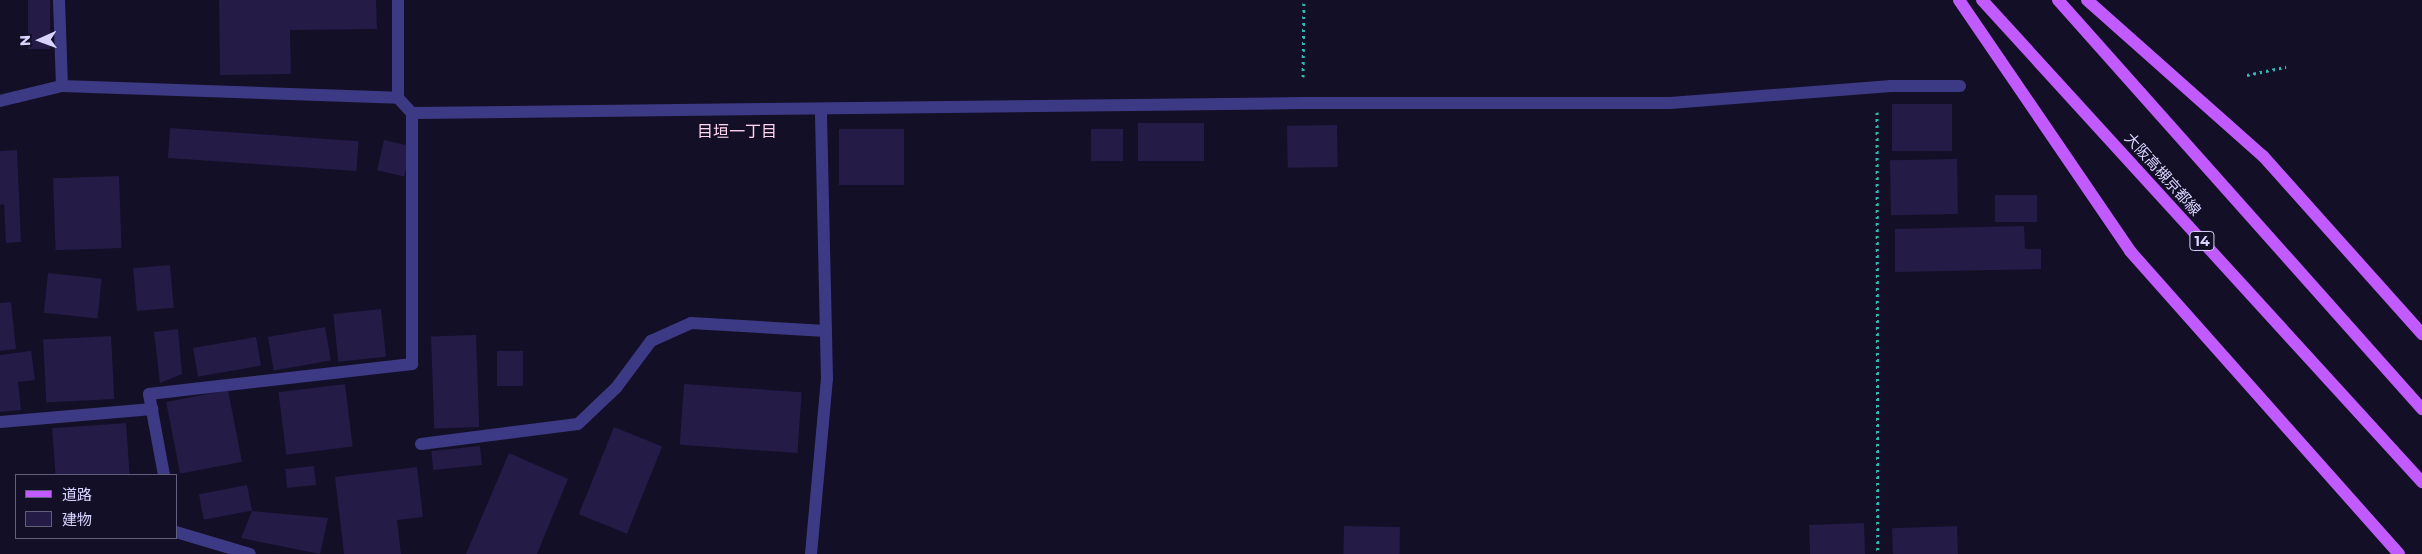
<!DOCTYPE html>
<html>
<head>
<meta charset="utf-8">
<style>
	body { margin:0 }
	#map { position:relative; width:2422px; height:554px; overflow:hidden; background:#130f26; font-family:Montserrat,"Noto Sans JP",sans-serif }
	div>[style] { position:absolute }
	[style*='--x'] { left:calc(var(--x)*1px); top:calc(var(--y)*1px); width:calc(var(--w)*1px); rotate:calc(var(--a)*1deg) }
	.building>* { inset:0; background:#241b47; transform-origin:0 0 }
	.path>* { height:3px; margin-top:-1.5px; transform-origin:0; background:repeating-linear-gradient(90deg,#2fb8b0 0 2.5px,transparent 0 6.5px) }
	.minor>* { height:12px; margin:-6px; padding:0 6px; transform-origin:6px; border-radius:6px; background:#3d3a85 }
	.major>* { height:12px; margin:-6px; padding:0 6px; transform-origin:6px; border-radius:6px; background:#c25bff }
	span { translate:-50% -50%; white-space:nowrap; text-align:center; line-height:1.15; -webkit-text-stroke:4px #130f26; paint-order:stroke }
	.shield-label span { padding:1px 4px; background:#130f26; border:1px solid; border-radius:4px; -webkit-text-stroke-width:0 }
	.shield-label { font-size:14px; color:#d9d4ff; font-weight:700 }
	.street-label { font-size:15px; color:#d9d4ff }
	.neighbourhood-label { font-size:16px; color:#ffd6f0 }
	.legend { position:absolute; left:15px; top:474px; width:162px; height:65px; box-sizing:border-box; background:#130f26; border:1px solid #625e7d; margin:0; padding:6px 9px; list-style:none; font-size:15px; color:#d9d4ff }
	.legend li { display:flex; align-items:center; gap:10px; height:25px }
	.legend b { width:25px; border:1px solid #625e7d }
	.north { position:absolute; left:15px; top:15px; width:50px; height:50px; -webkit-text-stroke:4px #130f26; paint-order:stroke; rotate:268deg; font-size:14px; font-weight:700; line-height:20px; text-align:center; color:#d9d4ff }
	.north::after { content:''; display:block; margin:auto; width:18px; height:22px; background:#d9d4ff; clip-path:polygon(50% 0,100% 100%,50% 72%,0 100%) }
</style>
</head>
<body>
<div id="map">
	<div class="building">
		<div style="left:28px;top:0;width:22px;height:49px"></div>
		<div style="clip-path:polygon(219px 0,376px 0,377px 29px,290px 30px,291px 74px,220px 75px)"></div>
		<div style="left:1952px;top:104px;width:47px;height:60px;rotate:90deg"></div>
		<div style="left:1204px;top:123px;width:38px;height:66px;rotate:90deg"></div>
		<div style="left:1337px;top:125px;width:42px;height:50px;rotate:89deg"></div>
		<div style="left:170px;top:128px;width:189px;height:30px;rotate:4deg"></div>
		<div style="left:839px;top:129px;width:65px;height:56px"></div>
		<div style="left:1123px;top:129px;width:32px;height:32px;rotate:90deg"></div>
		<div style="left:384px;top:140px;width:28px;height:31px;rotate:13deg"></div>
		<div style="clip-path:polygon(17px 150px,21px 242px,6px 243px,4px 204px,0 205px,0 151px)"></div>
		<div style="left:1957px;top:159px;width:55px;height:67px;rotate:89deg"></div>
		<div style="left:119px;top:176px;width:72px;height:66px;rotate:88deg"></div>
		<div style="left:1995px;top:195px;width:42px;height:27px"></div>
		<div style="clip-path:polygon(2024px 226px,2025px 249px,2041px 249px,2041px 269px,1895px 272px,1895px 229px)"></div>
		<div style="left:170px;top:265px;width:43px;height:37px;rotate:85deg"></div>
		<div style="left:48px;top:273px;width:54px;height:40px;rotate:6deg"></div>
		<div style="clip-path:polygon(11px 302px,16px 349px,0 351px,0 303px)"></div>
		<div style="left:381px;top:309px;width:48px;height:48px;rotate:84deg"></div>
		<div style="left:325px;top:327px;width:34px;height:58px;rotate:80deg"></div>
		<div style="clip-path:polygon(178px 329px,182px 374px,160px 383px,154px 332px)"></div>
		<div style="left:476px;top:335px;width:92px;height:45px;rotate:88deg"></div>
		<div style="left:111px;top:336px;width:63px;height:68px;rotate:87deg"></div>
		<div style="left:256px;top:337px;width:29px;height:64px;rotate:80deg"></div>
		<div style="clip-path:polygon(31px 351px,35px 380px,18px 382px,21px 410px,0 412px,0 355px)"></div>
		<div style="left:497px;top:351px;width:26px;height:35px"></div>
		<div style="left:345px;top:384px;width:63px;height:67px;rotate:83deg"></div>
		<div style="left:684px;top:384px;width:118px;height:61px;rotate:4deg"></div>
		<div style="left:228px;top:390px;width:73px;height:63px;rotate:79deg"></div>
		<div style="left:126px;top:423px;width:52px;height:74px;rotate:86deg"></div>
		<div style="left:614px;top:427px;width:52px;height:94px;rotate:22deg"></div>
		<div style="left:480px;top:446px;width:19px;height:49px;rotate:84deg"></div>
		<div style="clip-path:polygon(509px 453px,568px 479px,537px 554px,466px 554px)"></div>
		<div style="left:314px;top:466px;width:19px;height:29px;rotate:84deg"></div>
		<div style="clip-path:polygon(417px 467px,423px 517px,397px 520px,401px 554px,344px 554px,335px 477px)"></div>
		<div style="left:247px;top:485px;width:26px;height:49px;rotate:79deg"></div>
		<div style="clip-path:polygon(252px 511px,328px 518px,320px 554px,241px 538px)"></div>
		<div style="left:1864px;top:523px;width:31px;height:55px;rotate:88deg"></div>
		<div style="left:1344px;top:526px;width:56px;height:28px;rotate:1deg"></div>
		<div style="left:1957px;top:526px;width:28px;height:65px;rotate:88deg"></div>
	</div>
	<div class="path">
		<div style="--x:2247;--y:75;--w:40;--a:-12"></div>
		<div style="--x:1303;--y:77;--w:77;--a:-89.3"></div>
		<div style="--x:1877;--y:112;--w:442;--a:89.9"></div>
	</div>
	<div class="minor">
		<div style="--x:59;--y:0;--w:86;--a:88"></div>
		<div style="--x:398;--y:0;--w:98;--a:90"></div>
		<div style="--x:398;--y:98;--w:21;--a:47"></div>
		<div style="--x:412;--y:113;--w:891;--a:-0.64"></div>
		<div style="--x:1303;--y:103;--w:367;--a:0"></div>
		<div style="--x:1670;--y:103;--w:222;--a:-4.4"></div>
		<div style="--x:1891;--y:86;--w:69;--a:0"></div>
		<div style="--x:0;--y:101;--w:64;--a:-13.6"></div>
		<div style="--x:62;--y:86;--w:336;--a:2"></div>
		<div style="--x:0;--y:422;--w:153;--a:-4.9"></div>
		<div style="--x:421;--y:444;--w:158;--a:-7.3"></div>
		<div style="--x:578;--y:424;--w:52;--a:-43.5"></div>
		<div style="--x:616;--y:388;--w:59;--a:-53.3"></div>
		<div style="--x:651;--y:341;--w:44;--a:-24.2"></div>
		<div style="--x:691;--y:323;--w:135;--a:3.4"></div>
		<div style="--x:164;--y:475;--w:82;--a:-100.5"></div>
		<div style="--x:149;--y:394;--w:265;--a:-6.5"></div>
		<div style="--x:412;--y:364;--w:251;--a:-90"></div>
		<div style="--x:176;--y:532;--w:77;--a:16.6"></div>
		<div style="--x:811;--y:554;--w:176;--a:-84.8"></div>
		<div style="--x:827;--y:379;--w:270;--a:-91.3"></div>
	</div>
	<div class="major">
		<div style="--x:1959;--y:0;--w:304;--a:55.7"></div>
		<div style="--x:2130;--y:251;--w:405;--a:48.4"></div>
		<div style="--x:1982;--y:0;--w:653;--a:47.61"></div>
		<div style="--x:2058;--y:0;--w:548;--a:48.33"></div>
		<div style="--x:2087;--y:0;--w:235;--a:41.6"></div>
		<div style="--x:2263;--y:156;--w:239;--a:48.2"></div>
	</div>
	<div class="shield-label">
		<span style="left:2202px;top:241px">14</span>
	</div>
	<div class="street-label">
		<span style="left:2163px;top:174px;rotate:48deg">大阪高槻京都線</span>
	</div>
	<div class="neighbourhood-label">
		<span style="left:737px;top:132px">目垣一丁目</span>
	</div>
	<ul class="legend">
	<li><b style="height:6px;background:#c25bff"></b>道路</li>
	<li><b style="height:14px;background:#241b47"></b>建物</li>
	</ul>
	<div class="north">N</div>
</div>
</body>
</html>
